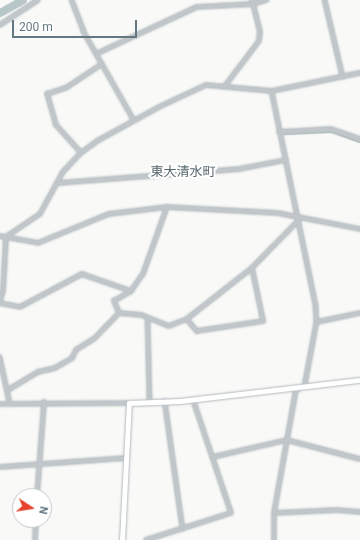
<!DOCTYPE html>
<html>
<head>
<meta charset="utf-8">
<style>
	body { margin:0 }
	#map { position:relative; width:360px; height:540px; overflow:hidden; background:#f9f9f7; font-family:Roboto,"Noto Sans JP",sans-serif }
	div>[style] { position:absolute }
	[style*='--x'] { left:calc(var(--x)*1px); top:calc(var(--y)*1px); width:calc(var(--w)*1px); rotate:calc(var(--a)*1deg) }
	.stream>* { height:1.5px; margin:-0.75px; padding:0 0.75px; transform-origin:0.75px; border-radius:0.75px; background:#b7c6c8 }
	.river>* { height:8px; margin:-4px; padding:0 4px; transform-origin:4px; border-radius:4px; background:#b7c6c8 }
	.roads { filter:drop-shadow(0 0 1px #b2babe) drop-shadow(0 0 1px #b2babe) }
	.street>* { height:3.5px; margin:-1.75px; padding:0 1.75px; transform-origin:1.75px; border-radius:1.75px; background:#c0c6c9 }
	.secondary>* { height:5px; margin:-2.5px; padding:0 2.5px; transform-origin:2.5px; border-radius:2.5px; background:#fff }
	span { translate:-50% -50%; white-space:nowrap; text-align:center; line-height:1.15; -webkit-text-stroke:4px #fff; paint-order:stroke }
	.quarter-label { font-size:13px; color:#56666d }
	.north { position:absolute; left:12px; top:488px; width:40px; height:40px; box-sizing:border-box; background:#fff; border:1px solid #c1c9cd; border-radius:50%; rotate:102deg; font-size:11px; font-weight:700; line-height:16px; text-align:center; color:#647882 }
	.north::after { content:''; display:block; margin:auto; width:14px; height:18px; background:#e5432b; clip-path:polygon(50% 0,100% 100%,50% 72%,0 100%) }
	.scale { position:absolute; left:12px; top:20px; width:125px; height:18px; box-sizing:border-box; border:2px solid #647882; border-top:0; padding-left:5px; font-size:12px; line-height:14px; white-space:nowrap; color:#647882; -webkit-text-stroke:3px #fff; paint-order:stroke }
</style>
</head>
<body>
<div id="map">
	<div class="stream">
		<div style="--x:285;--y:134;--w:47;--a:-2.4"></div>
		<div style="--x:332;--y:132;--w:30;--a:20"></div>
	</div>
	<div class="river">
		<div style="--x:0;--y:13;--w:26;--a:-29"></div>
	</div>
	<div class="roads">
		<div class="street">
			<div style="--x:72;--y:0;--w:34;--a:69"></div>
			<div style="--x:84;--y:32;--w:101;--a:60.4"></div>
			<div style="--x:325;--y:0;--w:79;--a:76.8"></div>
			<div style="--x:0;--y:25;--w:45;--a:-33.3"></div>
			<div style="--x:96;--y:54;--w:111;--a:-25"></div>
			<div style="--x:197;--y:7;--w:56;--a:-3.1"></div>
			<div style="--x:253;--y:4;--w:14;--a:-17"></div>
			<div style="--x:225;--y:86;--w:56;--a:-52.9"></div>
			<div style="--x:259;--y:41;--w:9;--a:-84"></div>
			<div style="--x:260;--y:32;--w:33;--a:-104"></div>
			<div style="--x:272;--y:91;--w:218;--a:78.4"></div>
			<div style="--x:316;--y:305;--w:17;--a:87"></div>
			<div style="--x:317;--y:322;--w:65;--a:100.6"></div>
			<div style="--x:279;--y:132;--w:52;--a:-3.3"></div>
			<div style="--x:331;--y:129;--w:31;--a:19"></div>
			<div style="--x:81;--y:153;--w:38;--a:-132"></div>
			<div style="--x:56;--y:125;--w:32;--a:-106"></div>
			<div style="--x:47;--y:94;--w:20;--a:-18"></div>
			<div style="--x:66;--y:88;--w:43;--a:-33.7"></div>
			<div style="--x:58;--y:183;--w:182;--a:-4.4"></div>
			<div style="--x:239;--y:169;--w:48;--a:-10.8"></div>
			<div style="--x:0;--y:236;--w:39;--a:10"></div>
			<div style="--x:38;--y:243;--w:77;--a:-22.2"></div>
			<div style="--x:109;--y:214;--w:58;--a:-6.9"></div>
			<div style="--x:167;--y:207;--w:111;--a:3.1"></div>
			<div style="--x:278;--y:213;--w:84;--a:11"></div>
			<div style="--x:0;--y:301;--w:10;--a:-73"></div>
			<div style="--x:3;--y:291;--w:54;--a:-86.8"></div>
			<div style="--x:6;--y:237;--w:41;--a:-34.1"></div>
			<div style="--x:40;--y:214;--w:48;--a:-61.3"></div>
			<div style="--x:63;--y:172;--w:26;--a:-47"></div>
			<div style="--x:81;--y:153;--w:22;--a:-36"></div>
			<div style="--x:99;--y:140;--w:68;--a:-28.8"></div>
			<div style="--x:159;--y:107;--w:52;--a:-25.1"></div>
			<div style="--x:206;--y:85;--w:66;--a:5.2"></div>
			<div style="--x:272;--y:91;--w:90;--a:-11.6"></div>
			<div style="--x:0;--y:303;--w:20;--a:11"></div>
			<div style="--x:20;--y:307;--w:70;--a:-28"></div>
			<div style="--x:82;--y:274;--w:52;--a:19.1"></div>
			<div style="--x:119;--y:313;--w:13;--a:-113"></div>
			<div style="--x:114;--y:301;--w:20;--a:-30"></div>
			<div style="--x:131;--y:291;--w:21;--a:-55"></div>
			<div style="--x:143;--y:274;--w:71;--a:-70.3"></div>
			<div style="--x:148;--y:318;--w:84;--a:88.6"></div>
			<div style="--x:187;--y:319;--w:16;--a:50"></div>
			<div style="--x:197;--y:331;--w:67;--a:-8.6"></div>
			<div style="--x:263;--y:321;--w:54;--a:-101.7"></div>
			<div style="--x:317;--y:322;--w:44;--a:-11.8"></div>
			<div style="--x:0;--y:357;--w:47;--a:77.7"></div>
			<div style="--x:8;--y:390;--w:35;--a:-31"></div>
			<div style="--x:38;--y:372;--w:17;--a:-13"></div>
			<div style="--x:55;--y:368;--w:20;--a:-30"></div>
			<div style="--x:72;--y:358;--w:9;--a:-63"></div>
			<div style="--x:76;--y:350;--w:22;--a:-32"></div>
			<div style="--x:95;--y:338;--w:35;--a:-46"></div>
			<div style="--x:119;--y:313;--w:23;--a:5"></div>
			<div style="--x:142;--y:315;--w:29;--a:22"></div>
			<div style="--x:169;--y:326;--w:19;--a:-21"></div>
			<div style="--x:187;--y:319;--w:83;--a:-38.1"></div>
			<div style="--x:252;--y:268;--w:66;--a:-45.6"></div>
			<div style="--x:165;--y:401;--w:129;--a:82"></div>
			<div style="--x:0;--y:404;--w:129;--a:-0.4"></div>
			<div style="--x:213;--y:457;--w:76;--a:-12.9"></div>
			<div style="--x:287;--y:440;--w:75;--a:14.6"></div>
			<div style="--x:0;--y:467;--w:126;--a:-4.1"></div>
			<div style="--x:37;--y:496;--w:94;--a:-85.7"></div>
			<div style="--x:274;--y:513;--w:63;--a:-2.7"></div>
			<div style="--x:337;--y:510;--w:23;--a:5"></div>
			<div style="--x:35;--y:540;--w:20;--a:-87"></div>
			<div style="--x:146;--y:540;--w:89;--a:-17.6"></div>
			<div style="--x:231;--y:513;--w:119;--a:-108.6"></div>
			<div style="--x:274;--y:540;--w:27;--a:-90"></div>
			<div style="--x:274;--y:513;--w:125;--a:-79.9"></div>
			<div style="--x:296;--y:390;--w:3;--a:-18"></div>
		</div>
		<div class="secondary">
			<div style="--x:122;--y:540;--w:137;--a:-87.1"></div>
			<div style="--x:129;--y:403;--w:51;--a:-2.2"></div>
			<div style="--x:180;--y:401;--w:181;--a:-6.7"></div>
		</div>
	</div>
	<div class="quarter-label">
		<span style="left:183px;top:172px">東大清水町</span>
	</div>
	<div class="north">N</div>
	<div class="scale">200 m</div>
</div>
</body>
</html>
